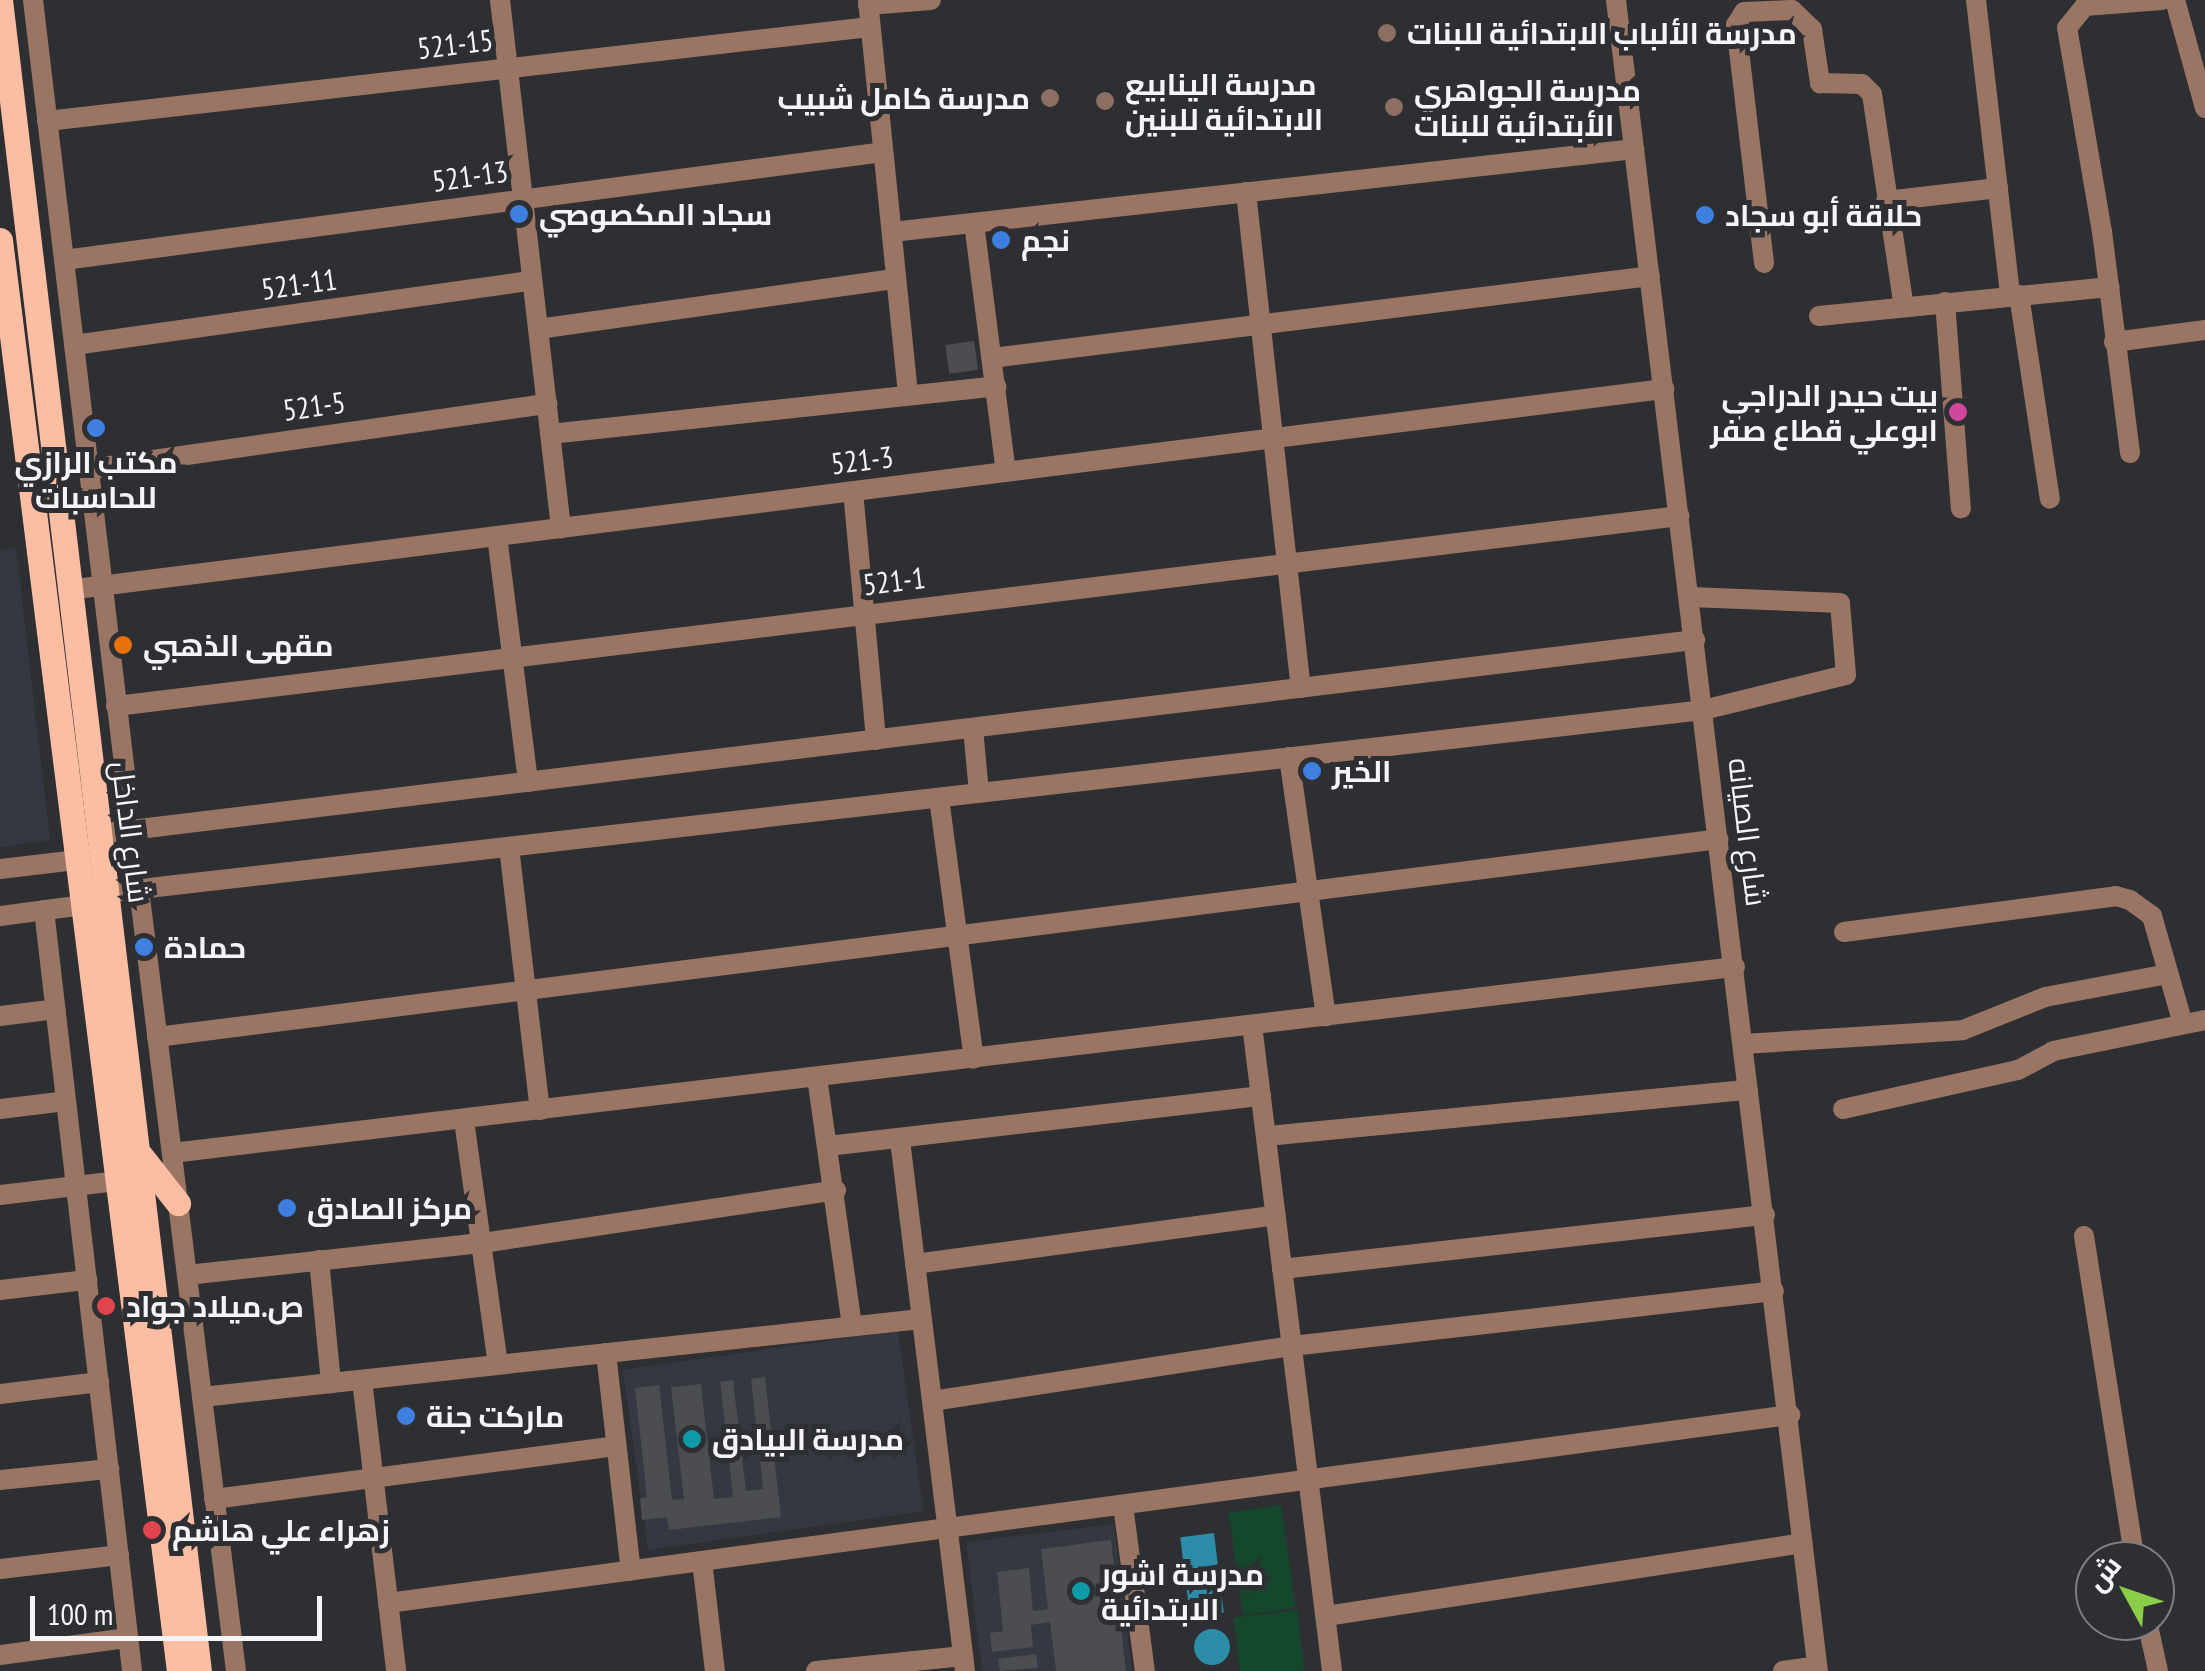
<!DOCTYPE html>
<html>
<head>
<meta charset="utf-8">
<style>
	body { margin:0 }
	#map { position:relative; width:2205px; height:1671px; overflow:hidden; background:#2d2f33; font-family:"PT Sans Narrow",Cairo,sans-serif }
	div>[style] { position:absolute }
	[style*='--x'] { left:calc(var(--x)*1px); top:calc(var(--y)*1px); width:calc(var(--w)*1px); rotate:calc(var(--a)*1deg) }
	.built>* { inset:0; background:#343841; transform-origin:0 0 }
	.green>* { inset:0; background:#14472b; transform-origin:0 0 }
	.water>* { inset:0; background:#2d8ca7; transform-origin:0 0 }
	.round { border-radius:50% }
	.building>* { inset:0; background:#4b4d51; transform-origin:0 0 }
	.minor>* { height:20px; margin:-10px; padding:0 10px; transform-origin:10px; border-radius:10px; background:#9a7564 }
	.major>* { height:25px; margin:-12.5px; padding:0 12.5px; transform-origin:12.5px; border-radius:12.5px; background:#fbbea2 }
	.dots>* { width:28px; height:28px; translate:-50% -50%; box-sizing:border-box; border:5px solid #2d2f33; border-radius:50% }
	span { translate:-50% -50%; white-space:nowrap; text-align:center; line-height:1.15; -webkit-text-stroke:10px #2d2f33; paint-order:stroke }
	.poi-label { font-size:30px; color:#f4f5f7; font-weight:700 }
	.left { translate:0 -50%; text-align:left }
	.right { translate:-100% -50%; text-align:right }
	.street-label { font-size:30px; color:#f4f5f7 }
	.north { position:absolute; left:2075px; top:1541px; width:100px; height:100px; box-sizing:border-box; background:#2d2f33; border:2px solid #7d7e81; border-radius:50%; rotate:310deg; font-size:28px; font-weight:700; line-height:40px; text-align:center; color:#f4f5f7 }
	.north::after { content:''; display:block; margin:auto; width:35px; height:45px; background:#8ace48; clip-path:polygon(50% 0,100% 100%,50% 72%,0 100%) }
	.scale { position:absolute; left:30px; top:1596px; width:292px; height:45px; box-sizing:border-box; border:5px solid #f4f5f7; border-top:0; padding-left:12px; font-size:30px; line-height:35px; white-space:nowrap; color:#f4f5f7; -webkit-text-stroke:8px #2d2f33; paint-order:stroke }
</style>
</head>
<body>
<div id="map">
	<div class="built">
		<div style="clip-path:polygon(16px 548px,50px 840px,0 847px,0 550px)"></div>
		<div style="left:898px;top:1331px;width:182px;height:278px;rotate:82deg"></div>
		<div style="left:1114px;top:1524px;width:148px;height:149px;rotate:83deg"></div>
	</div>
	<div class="green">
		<div style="left:1281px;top:1505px;width:104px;height:53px;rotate:82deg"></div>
		<div style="left:1297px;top:1610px;width:61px;height:64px;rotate:83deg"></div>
	</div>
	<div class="water">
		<div style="left:1214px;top:1533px;width:80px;height:34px;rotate:83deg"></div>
		<div class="round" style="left:1194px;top:1629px;width:36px;height:36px"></div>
	</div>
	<div class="building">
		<div style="left:974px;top:341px;width:29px;height:29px;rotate:82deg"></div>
		<div style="clip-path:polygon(765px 1377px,781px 1517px,669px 1530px,667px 1517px,642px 1520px,640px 1499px,647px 1497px,635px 1388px,659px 1385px,672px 1500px,684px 1499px,671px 1387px,701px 1384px,714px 1499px,733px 1497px,720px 1382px,733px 1380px,746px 1491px,763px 1489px,751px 1379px)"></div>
		<div style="clip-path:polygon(1111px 1540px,1126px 1671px,1056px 1671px,1050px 1622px,1031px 1625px,1033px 1647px,992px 1652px,990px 1633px,1003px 1631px,997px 1572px,1029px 1568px,1033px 1611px,1048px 1609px,1041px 1549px)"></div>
		<div style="clip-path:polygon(1036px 1654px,1038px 1668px,1000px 1671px,998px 1659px)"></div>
	</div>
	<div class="minor">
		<div style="--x:33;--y:0;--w:795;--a:83.21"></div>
		<div style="--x:500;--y:0;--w:532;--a:83.41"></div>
		<div style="--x:868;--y:0;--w:396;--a:84.2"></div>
		<div style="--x:1616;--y:0;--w:1683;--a:83.11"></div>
		<div style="--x:1976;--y:0;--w:297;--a:83.4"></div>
		<div style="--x:2175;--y:0;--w:112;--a:74.5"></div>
		<div style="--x:868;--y:5;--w:63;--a:-4.5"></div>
		<div style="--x:47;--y:121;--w:828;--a:-6.52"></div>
		<div style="--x:1246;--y:192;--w:499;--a:83.7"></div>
		<div style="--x:1886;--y:201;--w:113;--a:-6.6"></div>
		<div style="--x:974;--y:223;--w:251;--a:82.7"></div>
		<div style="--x:892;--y:232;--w:747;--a:-6.38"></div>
		<div style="--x:64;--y:260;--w:826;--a:-7.51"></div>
		<div style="--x:1764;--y:263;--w:240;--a:-96.7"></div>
		<div style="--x:1736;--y:25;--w:15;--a:-58"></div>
		<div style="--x:1744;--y:12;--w:48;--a:-2.4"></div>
		<div style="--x:1792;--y:10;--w:28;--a:44"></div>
		<div style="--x:1812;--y:29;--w:55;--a:81.6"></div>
		<div style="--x:1820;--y:83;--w:42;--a:1.4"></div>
		<div style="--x:1862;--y:84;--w:14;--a:45"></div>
		<div style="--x:1872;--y:94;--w:215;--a:81.5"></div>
		<div style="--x:2019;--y:295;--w:206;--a:81.4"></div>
		<div style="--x:1945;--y:302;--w:207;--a:85.6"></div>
		<div style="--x:1819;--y:316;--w:292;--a:-5.7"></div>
		<div style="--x:538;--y:329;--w:361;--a:-8"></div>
		<div style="--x:2114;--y:342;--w:92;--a:-7.5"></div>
		<div style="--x:74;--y:345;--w:462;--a:-8"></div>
		<div style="--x:992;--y:358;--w:663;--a:-7.1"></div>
		<div style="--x:550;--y:434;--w:449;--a:-6.1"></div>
		<div style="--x:2130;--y:453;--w:223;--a:-97.2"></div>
		<div style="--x:2102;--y:232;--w:207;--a:-99.7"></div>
		<div style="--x:2067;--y:28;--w:28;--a:-51"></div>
		<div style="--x:2085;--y:6;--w:77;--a:-4.5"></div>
		<div style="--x:89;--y:469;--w:463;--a:-8.1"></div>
		<div style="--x:853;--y:491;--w:250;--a:84.7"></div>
		<div style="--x:497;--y:536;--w:248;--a:82.8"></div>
		<div style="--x:68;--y:590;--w:1609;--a:-7.18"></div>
		<div style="--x:116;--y:706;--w:1575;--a:-6.93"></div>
		<div style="--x:973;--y:728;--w:65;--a:84.7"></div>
		<div style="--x:1289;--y:757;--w:262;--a:81.9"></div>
		<div style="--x:939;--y:798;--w:263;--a:82.4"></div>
		<div style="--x:98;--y:834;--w:1609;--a:-6.93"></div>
		<div style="--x:509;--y:847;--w:265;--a:83.3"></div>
		<div style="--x:0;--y:869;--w:78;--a:-6.7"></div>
		<div style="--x:139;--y:889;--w:788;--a:82.93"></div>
		<div style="--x:105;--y:893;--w:1608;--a:-6.53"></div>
		<div style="--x:1703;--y:710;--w:147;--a:-13.8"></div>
		<div style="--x:1846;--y:675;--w:72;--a:-94.8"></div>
		<div style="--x:1840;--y:603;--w:151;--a:-177.7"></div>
		<div style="--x:44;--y:910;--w:766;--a:83.4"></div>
		<div style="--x:0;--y:916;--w:84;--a:-7.5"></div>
		<div style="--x:1844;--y:932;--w:274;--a:-7.5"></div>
		<div style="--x:2116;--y:896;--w:15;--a:16"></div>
		<div style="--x:2130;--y:900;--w:27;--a:36"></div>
		<div style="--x:2152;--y:916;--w:112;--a:74"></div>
		<div style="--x:0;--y:1016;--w:56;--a:-7.1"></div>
		<div style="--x:1252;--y:1025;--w:651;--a:82.94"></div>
		<div style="--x:157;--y:1037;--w:1574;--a:-7.22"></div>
		<div style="--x:1743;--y:1044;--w:220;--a:-3.6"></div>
		<div style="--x:1963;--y:1030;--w:88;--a:-21.9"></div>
		<div style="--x:2045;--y:997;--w:125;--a:-10.6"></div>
		<div style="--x:817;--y:1077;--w:250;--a:82"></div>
		<div style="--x:0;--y:1109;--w:66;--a:-6.9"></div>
		<div style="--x:1843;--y:1109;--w:179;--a:-12.6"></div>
		<div style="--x:2018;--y:1070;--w:40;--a:-28"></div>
		<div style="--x:2053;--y:1051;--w:155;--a:-11.5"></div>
		<div style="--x:464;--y:1120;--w:247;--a:82.1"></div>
		<div style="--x:1267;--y:1136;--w:483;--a:-5.5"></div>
		<div style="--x:900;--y:1140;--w:535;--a:83.02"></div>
		<div style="--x:828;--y:1146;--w:436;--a:-6.6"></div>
		<div style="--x:172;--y:1153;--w:1574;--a:-6.79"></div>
		<div style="--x:0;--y:1195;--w:119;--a:-6.8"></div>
		<div style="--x:2084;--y:1236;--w:329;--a:81.1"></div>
		<div style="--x:319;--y:1260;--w:124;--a:84.4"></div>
		<div style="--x:915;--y:1264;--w:364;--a:-7.7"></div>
		<div style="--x:1282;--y:1269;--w:486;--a:-6.4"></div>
		<div style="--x:187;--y:1275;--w:298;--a:-6.2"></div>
		<div style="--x:483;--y:1243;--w:357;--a:-8.5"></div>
		<div style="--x:0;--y:1290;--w:88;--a:-6.6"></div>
		<div style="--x:606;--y:1353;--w:219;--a:83.5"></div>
		<div style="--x:362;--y:1380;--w:293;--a:83.3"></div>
		<div style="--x:0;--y:1394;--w:100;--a:-6.9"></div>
		<div style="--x:202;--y:1397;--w:723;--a:-6.19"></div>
		<div style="--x:932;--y:1401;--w:364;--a:-8.7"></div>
		<div style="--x:1292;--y:1346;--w:485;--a:-6.5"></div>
		<div style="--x:0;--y:1480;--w:110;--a:-5.8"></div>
		<div style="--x:214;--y:1499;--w:405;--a:-7.5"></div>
		<div style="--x:1123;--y:1505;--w:167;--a:82.5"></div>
		<div style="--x:702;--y:1561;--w:111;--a:83.3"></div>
		<div style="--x:0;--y:1569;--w:120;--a:-6.7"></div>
		<div style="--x:388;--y:1603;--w:1415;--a:-7.64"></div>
		<div style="--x:1326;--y:1616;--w:482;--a:-8.7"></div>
		<div style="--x:2147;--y:1621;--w:51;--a:77.6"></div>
		<div style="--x:0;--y:1655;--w:129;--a:-7.6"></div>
		<div style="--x:816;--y:1671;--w:148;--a:-5.8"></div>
		<div style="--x:1783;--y:1671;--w:34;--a:-8"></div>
	</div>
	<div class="major">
		<div style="--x:0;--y:0;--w:1683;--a:83.21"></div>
		<div style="--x:0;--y:240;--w:1442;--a:82.87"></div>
		<div style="--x:141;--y:1156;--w:60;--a:51.8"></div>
	</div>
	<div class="dots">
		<div style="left:1387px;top:33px;background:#8d6e63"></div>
		<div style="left:1050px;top:98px;background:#8d6e63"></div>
		<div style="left:1105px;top:101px;background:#8d6e63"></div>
		<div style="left:1394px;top:107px;background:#8d6e63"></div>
		<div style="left:519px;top:214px;background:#3f7fe0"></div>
		<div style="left:1705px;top:215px;background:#3f7fe0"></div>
		<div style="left:1001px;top:240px;background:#3f7fe0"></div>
		<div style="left:1958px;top:412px;background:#d1479c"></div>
		<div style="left:96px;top:428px;background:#3f7fe0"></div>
		<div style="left:123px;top:645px;background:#e8710a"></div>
		<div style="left:1312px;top:771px;background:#3f7fe0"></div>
		<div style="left:144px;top:947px;background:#3f7fe0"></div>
		<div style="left:287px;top:1208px;background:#3f7fe0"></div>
		<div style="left:106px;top:1306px;background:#e0444e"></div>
		<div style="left:406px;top:1416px;background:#3f7fe0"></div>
		<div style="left:692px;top:1439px;background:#0f9aa8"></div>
		<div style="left:152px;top:1530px;background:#e0444e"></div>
		<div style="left:1081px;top:1591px;background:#0f9aa8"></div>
	</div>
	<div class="poi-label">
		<span class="left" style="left:1407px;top:33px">مدرسة الألباب الابتدائية للبنات</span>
		<span class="left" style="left:1125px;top:101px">مدرسة الينابيع<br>الابتدائية للبنين</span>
		<span class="left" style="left:1414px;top:107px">مدرسة الجواهري<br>الأبتدائية للبنات</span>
		<span class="right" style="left:1030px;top:98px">مدرسة كامل شبيب</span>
		<span class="left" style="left:539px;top:214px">سجاد المكصوصي</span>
		<span class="left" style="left:1725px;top:215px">حلاقة أبو سجاد</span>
		<span class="left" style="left:1021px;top:240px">نجم</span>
		<span class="right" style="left:1938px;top:412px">بيت حيدر الدراجي<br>ابوعلي قطاع صفر</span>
		<span style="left:96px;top:479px">مكتب الرازي<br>للحاسبات</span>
		<span class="left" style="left:143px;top:645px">مقهى الذهبي</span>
		<span class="left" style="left:1332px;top:771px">الخير</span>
		<span class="left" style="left:164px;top:947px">حمادة</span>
		<span class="left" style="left:307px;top:1208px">مركز الصادق</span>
		<span class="left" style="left:126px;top:1306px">ص.ميلاد جواد</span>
		<span class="left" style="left:426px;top:1416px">ماركت جنة</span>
		<span class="left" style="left:712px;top:1439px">مدرسة البيادق</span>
		<span class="left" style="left:172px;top:1530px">زهراء علي هاشم</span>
		<span class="left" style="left:1101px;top:1591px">مدرسة اشور<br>الابتدائية</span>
	</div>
	<div class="street-label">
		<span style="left:455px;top:44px;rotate:-7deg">521-15</span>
		<span style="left:470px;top:176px;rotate:-8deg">521-13</span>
		<span style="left:299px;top:284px;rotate:-8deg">521-11</span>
		<span style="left:314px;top:406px;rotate:-8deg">521-5</span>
		<span style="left:862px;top:460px;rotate:-7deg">521-3</span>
		<span style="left:894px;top:581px;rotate:-7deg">521-1</span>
		<span style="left:131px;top:832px;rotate:83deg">شارع الداخل</span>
		<span style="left:1748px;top:832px;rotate:83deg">شارع الصيانه</span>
	</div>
	<div class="north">ش</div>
	<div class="scale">100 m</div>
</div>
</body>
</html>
